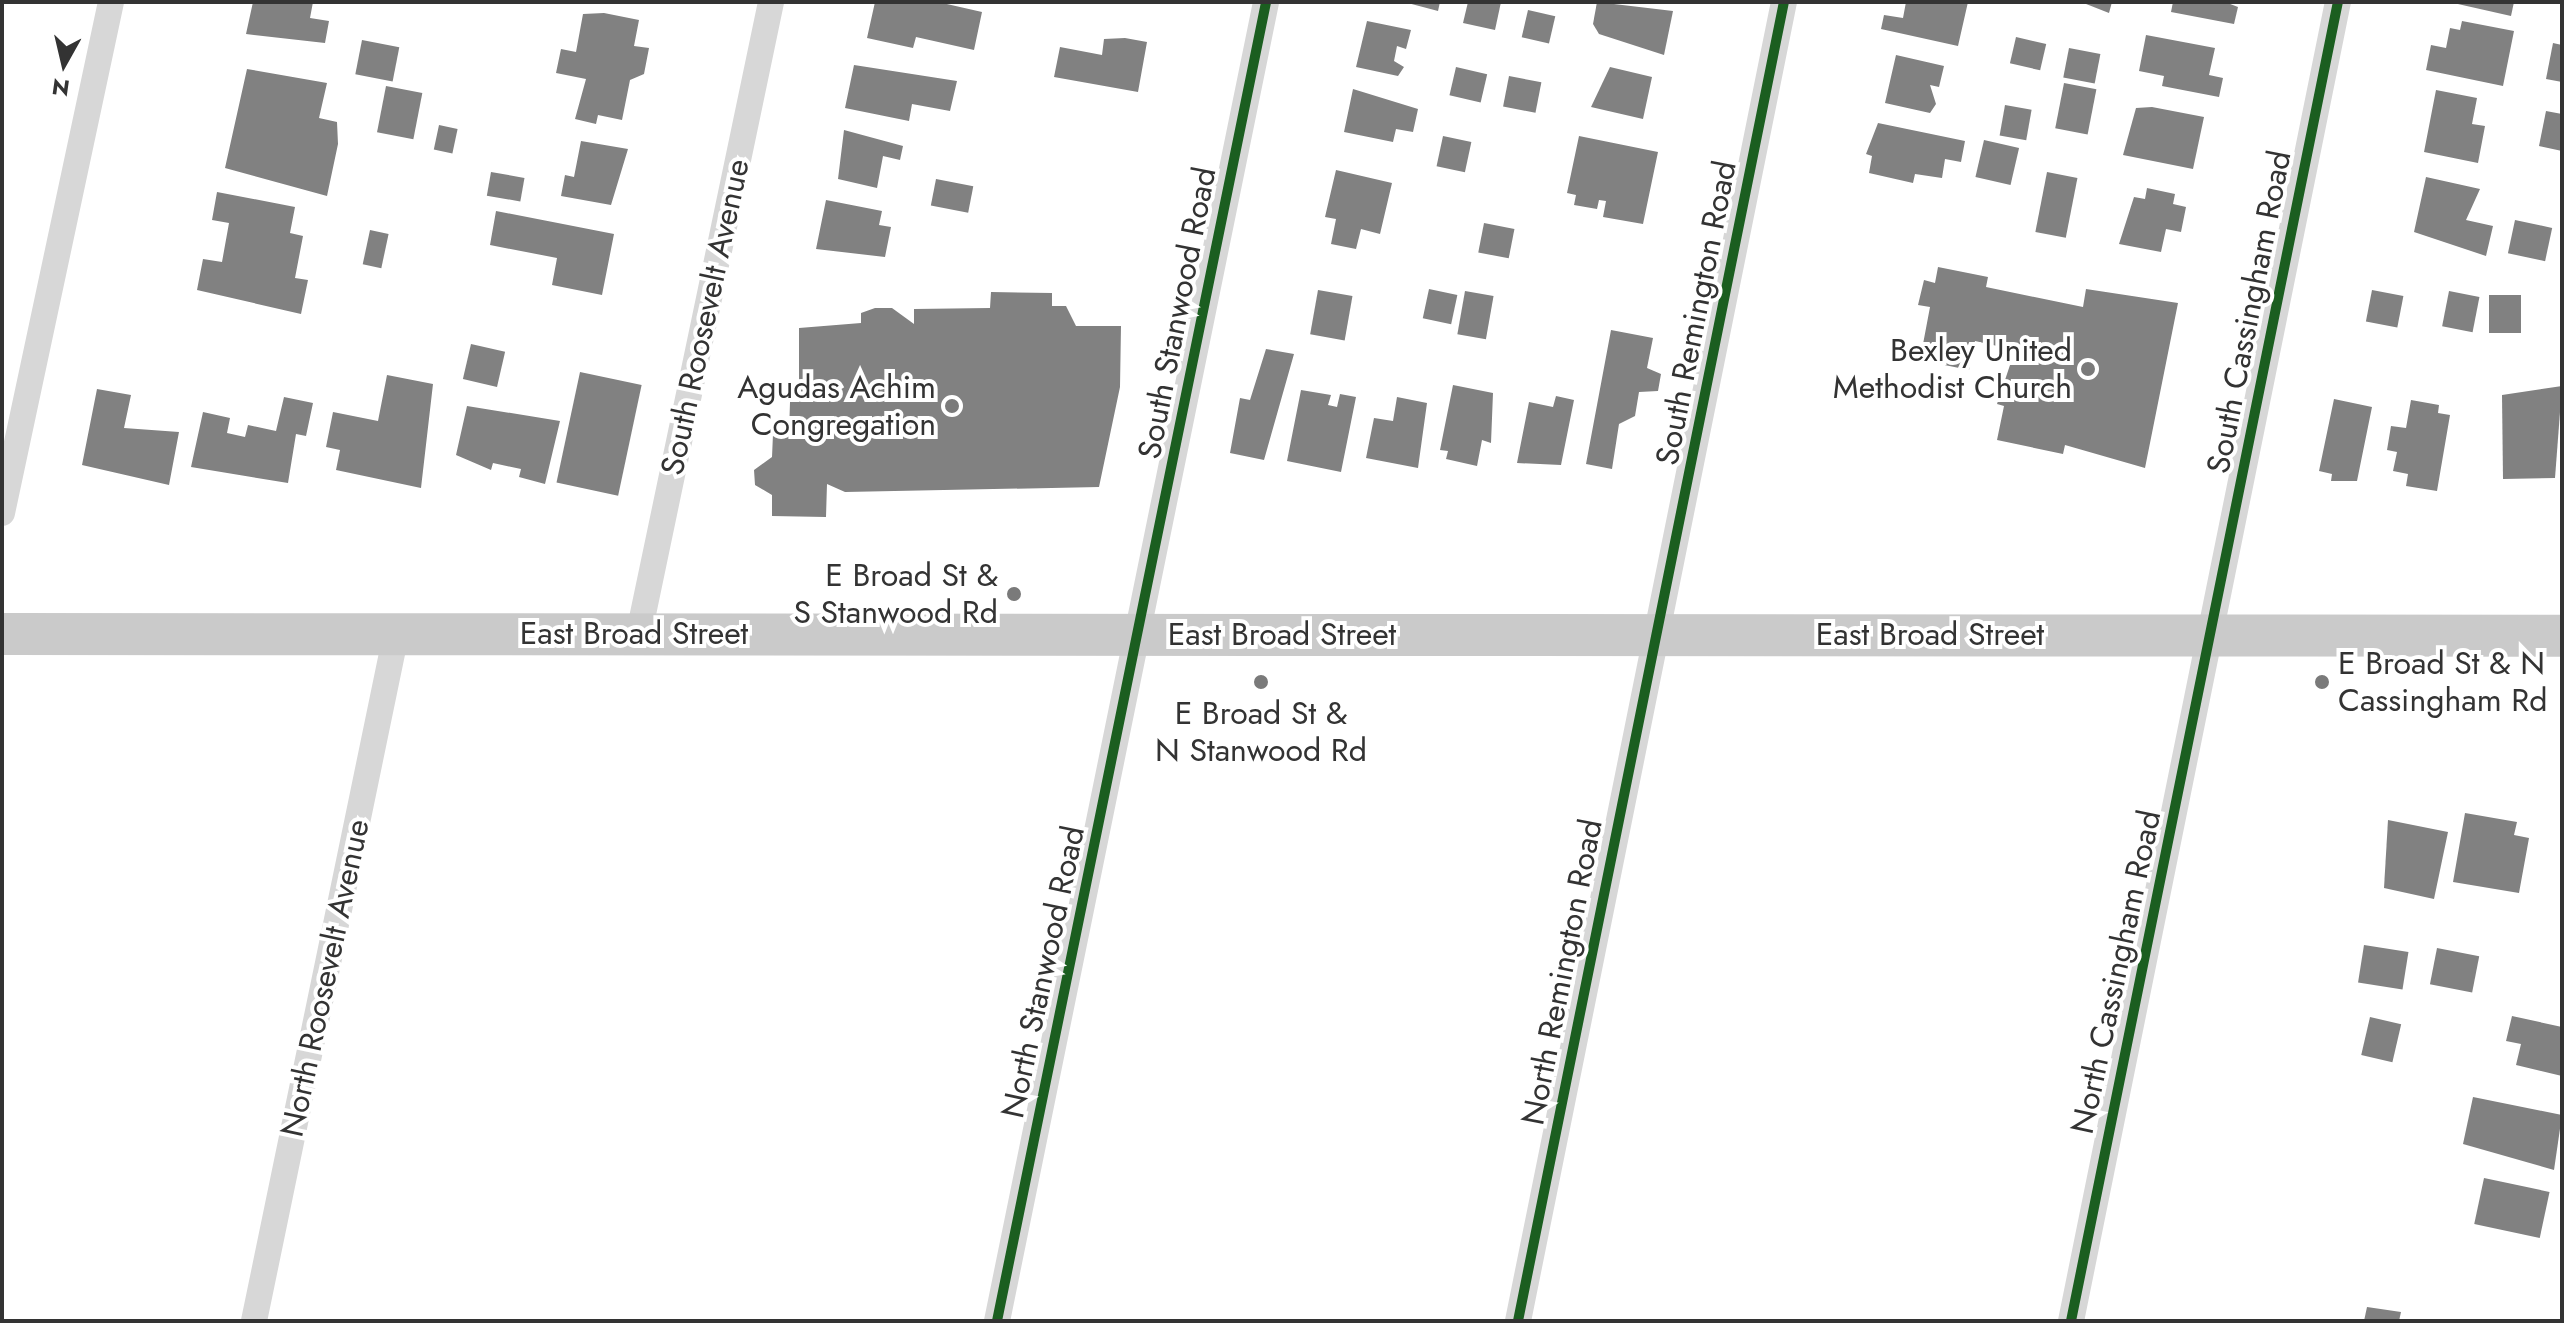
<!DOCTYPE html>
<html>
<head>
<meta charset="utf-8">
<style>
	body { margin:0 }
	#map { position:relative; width:2564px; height:1323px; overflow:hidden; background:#fff; font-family:Jost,sans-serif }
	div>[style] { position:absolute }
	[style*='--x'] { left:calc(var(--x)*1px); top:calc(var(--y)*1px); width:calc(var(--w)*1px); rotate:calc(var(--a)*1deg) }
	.building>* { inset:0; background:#818181; transform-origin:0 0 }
	.minor>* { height:26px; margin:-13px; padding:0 13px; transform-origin:13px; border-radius:13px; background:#d7d7d7 }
	.primary>* { height:42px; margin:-21px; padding:0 21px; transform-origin:21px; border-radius:21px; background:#cacaca }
	.cycleway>* { height:10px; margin:-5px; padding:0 5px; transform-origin:5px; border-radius:5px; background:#1b5e20 }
	.dots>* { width:22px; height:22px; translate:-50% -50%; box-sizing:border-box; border:4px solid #fff; border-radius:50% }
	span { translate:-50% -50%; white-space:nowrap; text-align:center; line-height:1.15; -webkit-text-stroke:8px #fff; paint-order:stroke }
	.street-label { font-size:32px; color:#333 }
	.poi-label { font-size:32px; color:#333 }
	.right { translate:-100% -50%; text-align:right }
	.left { translate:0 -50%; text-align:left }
	.frame { position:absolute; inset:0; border:4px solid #333; pointer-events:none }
	.north { position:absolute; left:24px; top:24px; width:80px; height:80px; -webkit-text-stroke:6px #fff; paint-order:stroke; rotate:188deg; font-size:22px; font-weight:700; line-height:32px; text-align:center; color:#333 }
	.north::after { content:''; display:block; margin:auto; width:28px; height:36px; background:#333; clip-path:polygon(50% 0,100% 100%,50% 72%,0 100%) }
</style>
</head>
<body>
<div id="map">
	<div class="building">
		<div style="clip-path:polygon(253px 2px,313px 2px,310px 18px,329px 21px,325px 43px,246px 34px)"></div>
		<div style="clip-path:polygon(875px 2px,938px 2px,982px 12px,974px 50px,916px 37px,913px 48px,867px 38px)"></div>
		<div style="clip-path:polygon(1404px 2px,1440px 2px,1438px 11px)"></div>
		<div style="clip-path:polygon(1468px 2px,1501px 2px,1495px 30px,1463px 23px)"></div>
		<div style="clip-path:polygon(1597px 2px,1673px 11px,1664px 55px,1599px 34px,1593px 24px)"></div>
		<div style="clip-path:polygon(1906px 2px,1968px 2px,1958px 46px,1881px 29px,1884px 15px,1903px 18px)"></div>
		<div style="clip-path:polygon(2081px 2px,2112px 2px,2109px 13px)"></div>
		<div style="clip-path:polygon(2173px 2px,2225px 2px,2238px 7px,2234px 24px,2171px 12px)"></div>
		<div style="clip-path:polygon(2449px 2px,2514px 2px,2511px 16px)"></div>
		<div style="left:1528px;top:10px;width:28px;height:28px;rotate:13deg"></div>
		<div style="clip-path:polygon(604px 13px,639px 20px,634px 46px,649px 48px,644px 74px,630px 80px,622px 120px,598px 115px,596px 124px,575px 119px,586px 79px,556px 73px,561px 49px,576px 52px,583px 14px)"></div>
		<div style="clip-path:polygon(1367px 21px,1411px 30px,1406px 49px,1397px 46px,1394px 61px,1404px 67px,1398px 76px,1356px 67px)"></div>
		<div style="clip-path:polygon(2462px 21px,2514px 31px,2503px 86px,2426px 70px,2431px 45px,2446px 48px,2450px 28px,2460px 30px)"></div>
		<div style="clip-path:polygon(2146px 35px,2215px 48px,2209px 75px,2223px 78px,2219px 97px,2162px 86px,2164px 76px,2139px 71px)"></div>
		<div style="left:2016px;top:37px;width:31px;height:27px;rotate:13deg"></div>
		<div style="clip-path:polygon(1125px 38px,1147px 42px,1138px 92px,1054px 77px,1060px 47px,1102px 55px,1104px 39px)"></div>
		<div style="left:362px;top:40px;width:38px;height:35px;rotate:11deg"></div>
		<div style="clip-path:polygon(2553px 43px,2562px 45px,2562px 82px,2546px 79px)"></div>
		<div style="left:2069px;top:48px;width:32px;height:30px;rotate:11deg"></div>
		<div style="clip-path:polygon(1896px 55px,1944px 66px,1939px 87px,1930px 85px,1936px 104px,1930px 113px,1885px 103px)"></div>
		<div style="clip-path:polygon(854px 65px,957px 81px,950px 111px,912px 104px,909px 121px,845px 108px)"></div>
		<div style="left:1456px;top:67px;width:32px;height:29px;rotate:13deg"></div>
		<div style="clip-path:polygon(1610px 67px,1652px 77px,1643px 119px,1591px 107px)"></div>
		<div style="clip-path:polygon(247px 69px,327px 83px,319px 118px,337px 122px,338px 144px,327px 196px,225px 168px)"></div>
		<div style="left:1509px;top:76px;width:33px;height:31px;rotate:11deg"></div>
		<div style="left:2064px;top:83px;width:33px;height:46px;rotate:11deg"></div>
		<div style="left:386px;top:86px;width:37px;height:47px;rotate:11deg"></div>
		<div style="clip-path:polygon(1353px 89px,1418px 109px,1413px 132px,1396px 129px,1393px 142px,1344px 132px)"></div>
		<div style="clip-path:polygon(2436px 90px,2477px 98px,2472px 124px,2485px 126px,2478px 163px,2424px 152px)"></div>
		<div style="left:2005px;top:105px;width:27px;height:31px;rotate:10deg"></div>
		<div style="clip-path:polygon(2152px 107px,2204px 117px,2193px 169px,2123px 155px,2136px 108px)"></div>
		<div style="clip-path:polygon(2546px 111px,2562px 114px,2562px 151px,2539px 146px)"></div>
		<div style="clip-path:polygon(1878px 123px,1965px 141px,1961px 162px,1945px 159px,1942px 178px,1915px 174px,1913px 183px,1869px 173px,1872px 156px,1866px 154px)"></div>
		<div style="left:439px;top:125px;width:19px;height:25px;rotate:12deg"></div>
		<div style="clip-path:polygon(844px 130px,903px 146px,900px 160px,883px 156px,877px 188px,838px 179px)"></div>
		<div style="left:1443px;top:136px;width:29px;height:31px;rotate:12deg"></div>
		<div style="clip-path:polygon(1579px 136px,1658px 152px,1643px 224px,1603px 217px,1606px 201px,1599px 200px,1597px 209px,1574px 205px,1576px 195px,1567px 193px)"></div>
		<div style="left:1984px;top:140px;width:36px;height:38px;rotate:13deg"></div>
		<div style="clip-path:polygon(581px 141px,628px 149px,611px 205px,561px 196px,565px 175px,574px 177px)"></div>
		<div style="clip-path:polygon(1336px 170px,1392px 183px,1380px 234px,1361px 229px,1356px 249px,1331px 244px,1336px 219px,1325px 217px)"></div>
		<div style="left:491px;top:172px;width:34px;height:24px;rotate:10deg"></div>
		<div style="left:2047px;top:172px;width:31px;height:61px;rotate:11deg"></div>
		<div style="clip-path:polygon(2426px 177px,2480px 189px,2466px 220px,2493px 226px,2486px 256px,2414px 232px)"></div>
		<div style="left:936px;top:179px;width:38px;height:27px;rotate:11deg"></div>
		<div style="clip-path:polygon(2147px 188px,2175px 194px,2173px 204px,2186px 207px,2181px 232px,2166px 229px,2161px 252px,2119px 244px,2134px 197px,2145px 199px)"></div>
		<div style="clip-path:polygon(217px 192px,295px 207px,290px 233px,303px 236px,295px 278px,308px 280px,301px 314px,197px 290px,203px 259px,222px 262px,229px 223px,212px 220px)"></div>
		<div style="clip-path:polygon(826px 200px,882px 211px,879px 225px,891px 227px,885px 257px,816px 249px)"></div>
		<div style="clip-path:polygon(496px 211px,614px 234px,602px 295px,552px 285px,557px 258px,490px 245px)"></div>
		<div style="left:2515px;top:220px;width:38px;height:34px;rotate:12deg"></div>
		<div style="left:1484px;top:223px;width:31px;height:30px;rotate:11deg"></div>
		<div style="left:370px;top:230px;width:19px;height:35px;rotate:12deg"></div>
		<div style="clip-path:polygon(1938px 267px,1988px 277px,1986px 287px,2083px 307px,2086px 289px,2178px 303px,2145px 468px,2065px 445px,2063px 454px,1997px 440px,2004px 406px,1997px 404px,2015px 350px,1975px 341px,1969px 370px,1920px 360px,1930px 307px,1918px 305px,1924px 280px,1935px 283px)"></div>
		<div style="left:1429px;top:289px;width:29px;height:30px;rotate:12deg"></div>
		<div style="left:1318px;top:290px;width:35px;height:45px;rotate:10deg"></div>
		<div style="left:2372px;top:290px;width:32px;height:32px;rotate:11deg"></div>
		<div style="left:1465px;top:291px;width:29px;height:44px;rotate:10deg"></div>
		<div style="left:2449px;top:291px;width:31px;height:36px;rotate:11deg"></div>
		<div style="clip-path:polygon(991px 292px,1052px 293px,1052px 306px,1066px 306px,1076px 326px,1121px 326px,1120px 387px,1099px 487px,845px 492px,827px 484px,826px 517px,772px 516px,772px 495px,755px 485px,754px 470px,772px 457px,773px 434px,789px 434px,790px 402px,799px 402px,799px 328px,861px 323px,861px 313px,875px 308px,892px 308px,914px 324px,914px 309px,990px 308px)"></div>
		<div style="left:2489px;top:295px;width:32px;height:38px"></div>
		<div style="clip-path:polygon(1611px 330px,1653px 338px,1647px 368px,1661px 374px,1658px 391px,1639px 392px,1635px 416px,1619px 424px,1612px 469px,1586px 464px)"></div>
		<div style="left:471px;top:344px;width:35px;height:36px;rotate:13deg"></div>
		<div style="clip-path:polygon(1266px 349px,1294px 354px,1264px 460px,1230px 453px,1240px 398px,1250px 400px)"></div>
		<div style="left:580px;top:372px;width:63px;height:113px;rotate:12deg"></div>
		<div style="clip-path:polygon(387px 375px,433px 384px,421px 488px,336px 470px,340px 450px,326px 447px,333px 412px,378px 421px)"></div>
		<div style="clip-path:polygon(1453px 385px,1493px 393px,1491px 443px,1482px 440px,1477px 466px,1446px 459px,1448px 451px,1440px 450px)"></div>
		<div style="clip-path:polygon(2562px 386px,2555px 478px,2503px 479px,2502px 395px)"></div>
		<div style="clip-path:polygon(97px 389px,131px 395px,124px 428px,179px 432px,169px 485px,82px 465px)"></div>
		<div style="clip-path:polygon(1301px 390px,1331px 395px,1328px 405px,1337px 407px,1340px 394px,1356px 397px,1341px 472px,1287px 461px)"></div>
		<div style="clip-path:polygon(1556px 396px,1574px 400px,1561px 465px,1517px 463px,1529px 402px,1553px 407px)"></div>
		<div style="clip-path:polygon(284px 397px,313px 403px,306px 436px,296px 434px,288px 483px,191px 467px,203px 412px,230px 418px,227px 433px,245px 437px,248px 425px,276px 431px)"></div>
		<div style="clip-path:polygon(1397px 397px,1427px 403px,1418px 468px,1366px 458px,1374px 418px,1393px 421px)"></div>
		<div style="clip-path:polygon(2334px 399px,2372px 407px,2357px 481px,2331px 481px,2332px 474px,2319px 471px)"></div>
		<div style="clip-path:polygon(2411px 400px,2439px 405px,2438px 413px,2450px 415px,2437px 491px,2406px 486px,2408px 474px,2393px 471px,2397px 452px,2387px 450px,2391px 426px,2406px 428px)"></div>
		<div style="clip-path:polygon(467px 406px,560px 421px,545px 484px,519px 477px,521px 469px,493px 463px,491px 470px,456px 455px)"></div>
		<div style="clip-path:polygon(2465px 813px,2517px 822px,2514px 835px,2529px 838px,2519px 893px,2453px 882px)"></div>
		<div style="clip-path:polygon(2388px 820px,2448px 832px,2434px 899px,2384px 888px)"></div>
		<div style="left:2364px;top:945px;width:45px;height:38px;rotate:9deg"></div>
		<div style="left:2437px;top:948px;width:43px;height:37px;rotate:11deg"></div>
		<div style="clip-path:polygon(2512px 1016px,2562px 1027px,2562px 1076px,2516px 1065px,2521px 1044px,2506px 1041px)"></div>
		<div style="left:2370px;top:1017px;width:32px;height:39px;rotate:13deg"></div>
		<div style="clip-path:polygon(2473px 1097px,2562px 1115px,2554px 1170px,2463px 1144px)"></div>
		<div style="left:2484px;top:1178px;width:67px;height:47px;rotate:12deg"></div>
		<div style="clip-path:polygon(2367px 1307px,2401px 1312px,2399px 1321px,2364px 1321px)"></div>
	</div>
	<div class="minor">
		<div style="--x:2;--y:513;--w:522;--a:-77.96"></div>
		<div style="--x:639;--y:633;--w:645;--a:-78.18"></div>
		<div style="--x:254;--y:1321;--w:702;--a:-78.32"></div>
		<div style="--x:997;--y:1321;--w:1346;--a:-78.47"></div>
		<div style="--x:1518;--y:1321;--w:1346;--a:-78.6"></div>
		<div style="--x:2071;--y:1321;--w:1346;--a:-78.56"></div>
	</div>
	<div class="primary">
		<div style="--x:2;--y:634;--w:2560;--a:0.04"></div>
	</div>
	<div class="cycleway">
		<div style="--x:997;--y:1321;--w:1346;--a:-78.47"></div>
		<div style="--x:1518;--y:1321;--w:1346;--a:-78.6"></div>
		<div style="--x:2071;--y:1321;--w:1346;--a:-78.56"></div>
	</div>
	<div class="dots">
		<div style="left:2088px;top:369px;background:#7a7a7a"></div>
		<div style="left:952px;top:406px;background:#7a7a7a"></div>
		<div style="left:1014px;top:594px;background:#7a7a7a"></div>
		<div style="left:1261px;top:682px;background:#7a7a7a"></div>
		<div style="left:2322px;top:682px;background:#7a7a7a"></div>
	</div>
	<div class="street-label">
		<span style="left:2249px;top:312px;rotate:-79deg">South Cassingham Road</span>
		<span style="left:1177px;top:313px;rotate:-79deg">South Stanwood Road</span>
		<span style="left:1696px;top:313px;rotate:-79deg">South Remington Road</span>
		<span style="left:705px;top:317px;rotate:-78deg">South Roosevelt Avenue</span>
		<span style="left:634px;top:633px">East Broad Street</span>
		<span style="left:1282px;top:634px">East Broad Street</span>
		<span style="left:1930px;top:634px">East Broad Street</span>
		<span style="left:1043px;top:972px;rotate:-78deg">North Stanwood Road</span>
		<span style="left:1562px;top:972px;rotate:-79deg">North Remington Road</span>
		<span style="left:2116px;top:972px;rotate:-78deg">North Cassingham Road</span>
		<span style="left:325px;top:978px;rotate:-78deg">North Roosevelt Avenue</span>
	</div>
	<div class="poi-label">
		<span class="right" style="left:2072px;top:369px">Bexley United<br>Methodist Church</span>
		<span class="right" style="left:936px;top:406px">Agudas Achim<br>Congregation</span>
		<span class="right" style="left:998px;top:594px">E Broad St &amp;<br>S Stanwood Rd</span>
		<span class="left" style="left:2338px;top:682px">E Broad St &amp; N<br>Cassingham Rd</span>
		<span style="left:1261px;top:732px">E Broad St &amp;<br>N Stanwood Rd</span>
	</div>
	<div class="frame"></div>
	<div class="north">N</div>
</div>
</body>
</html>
